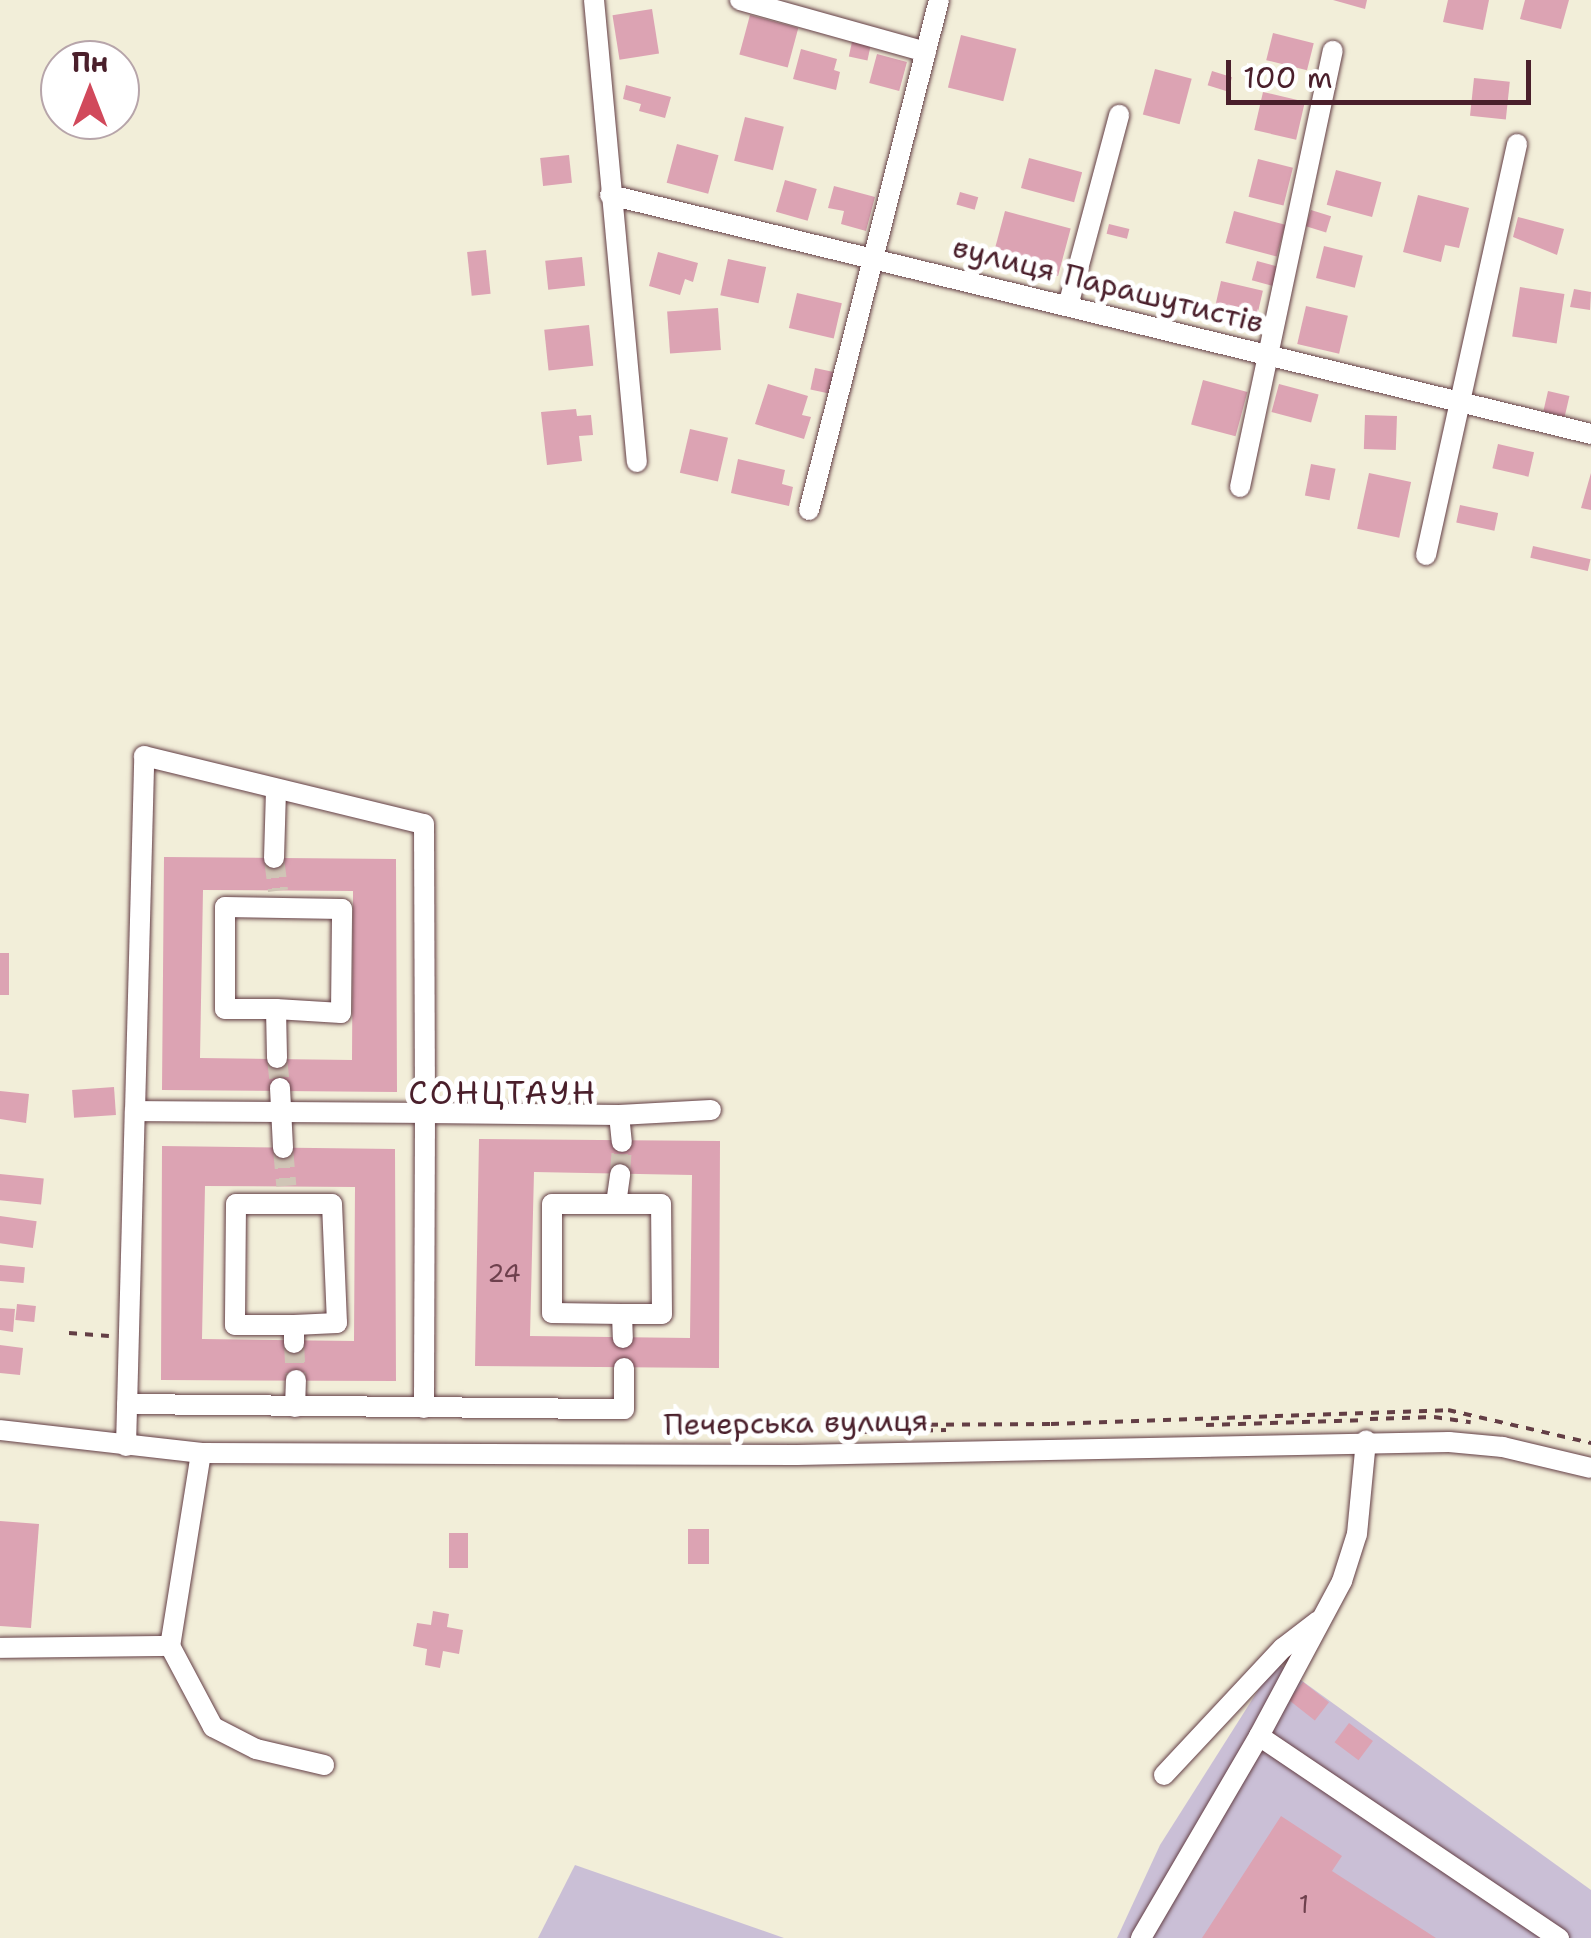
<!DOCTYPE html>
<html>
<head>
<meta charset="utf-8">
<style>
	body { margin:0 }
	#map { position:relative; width:1591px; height:1938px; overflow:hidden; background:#f2eed9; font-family:"Shantell Sans",sans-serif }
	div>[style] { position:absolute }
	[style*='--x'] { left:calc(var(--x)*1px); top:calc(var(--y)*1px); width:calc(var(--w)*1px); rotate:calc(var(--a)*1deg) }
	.industrial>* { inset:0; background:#cabfd6 }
	.building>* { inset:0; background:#dca3b3; transform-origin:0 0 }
	.minor-tunnel>* { height:20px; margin-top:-10px; transform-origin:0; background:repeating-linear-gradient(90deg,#d0c5b6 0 20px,transparent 0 30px) }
	.path>* { height:4px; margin-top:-2px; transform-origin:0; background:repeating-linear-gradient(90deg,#633e45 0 8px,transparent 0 16px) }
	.roads { filter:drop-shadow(0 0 2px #633e45) drop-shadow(0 0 2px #633e45) }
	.minor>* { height:20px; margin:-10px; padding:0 10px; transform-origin:10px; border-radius:10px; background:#fff }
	span { translate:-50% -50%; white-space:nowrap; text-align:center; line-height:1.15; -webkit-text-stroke:10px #fff; paint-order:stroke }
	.number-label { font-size:25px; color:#6e404d }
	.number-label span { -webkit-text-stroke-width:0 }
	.street-label { font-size:30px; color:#4a1f2b }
	.neighbourhood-label { font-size:32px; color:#4a1f2b; letter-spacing:2.5px }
	.north { position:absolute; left:40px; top:40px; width:100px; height:100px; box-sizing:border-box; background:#fff; border:2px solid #b7a5aa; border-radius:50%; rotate:0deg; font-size:28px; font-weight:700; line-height:40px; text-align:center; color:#4a1f2b }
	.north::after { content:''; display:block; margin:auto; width:35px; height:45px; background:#d1495b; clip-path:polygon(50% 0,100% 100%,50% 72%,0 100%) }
	.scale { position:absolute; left:1226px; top:60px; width:305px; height:45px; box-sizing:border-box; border:5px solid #4a1f2b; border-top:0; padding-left:12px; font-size:30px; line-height:35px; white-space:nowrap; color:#4a1f2b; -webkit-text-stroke:8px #fff; paint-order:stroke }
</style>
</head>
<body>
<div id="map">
	<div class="industrial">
		<div style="clip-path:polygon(1276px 1662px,1591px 1890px,1591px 1938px,1117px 1938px,1160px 1845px)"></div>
		<div style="clip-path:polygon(575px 1865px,784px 1938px,538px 1938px)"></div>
	</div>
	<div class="building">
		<div style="clip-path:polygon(1333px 0,1367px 0,1365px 9px)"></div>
		<div style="clip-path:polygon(1448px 0,1489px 0,1483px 30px,1443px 22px)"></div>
		<div style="clip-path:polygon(1525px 0,1569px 0,1561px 29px,1520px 19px)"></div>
		<div style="left:652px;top:9px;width:45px;height:40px;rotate:81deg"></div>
		<div style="left:750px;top:15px;width:50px;height:41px;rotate:15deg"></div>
		<div style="left:1273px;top:33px;width:42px;height:28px;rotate:14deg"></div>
		<div style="left:961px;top:35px;width:57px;height:54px;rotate:14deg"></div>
		<div style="left:853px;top:37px;width:19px;height:20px;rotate:12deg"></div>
		<div style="clip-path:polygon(801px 49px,837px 59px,834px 70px,840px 72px,836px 90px,793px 79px)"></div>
		<div style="left:877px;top:54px;width:31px;height:30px;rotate:15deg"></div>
		<div style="left:1155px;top:69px;width:38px;height:47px;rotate:15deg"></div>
		<div style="left:1212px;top:71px;width:21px;height:15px;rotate:17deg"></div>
		<div style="left:1474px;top:78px;width:36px;height:38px;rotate:6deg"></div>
		<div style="clip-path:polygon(626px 85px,671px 97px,665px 118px,639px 111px,641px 104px,623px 99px)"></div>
		<div style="left:1263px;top:92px;width:43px;height:39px;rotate:13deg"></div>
		<div style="left:745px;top:117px;width:40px;height:45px;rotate:14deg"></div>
		<div style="left:677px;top:144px;width:43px;height:40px;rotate:15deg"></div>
		<div style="left:569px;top:155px;width:28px;height:29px;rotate:84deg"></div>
		<div style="left:1029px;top:158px;width:55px;height:31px;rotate:15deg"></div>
		<div style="left:1258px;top:159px;width:36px;height:39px;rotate:14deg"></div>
		<div style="left:1336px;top:170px;width:47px;height:36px;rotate:15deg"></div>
		<div style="left:785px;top:180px;width:33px;height:33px;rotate:16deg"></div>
		<div style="clip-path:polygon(834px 186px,875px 197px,866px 231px,841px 224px,844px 211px,828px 208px)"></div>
		<div style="left:960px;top:192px;width:19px;height:13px;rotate:16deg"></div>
		<div style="clip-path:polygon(1418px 195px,1469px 208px,1459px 248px,1445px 245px,1441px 262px,1403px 252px)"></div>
		<div style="left:1311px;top:210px;width:21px;height:17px;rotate:17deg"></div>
		<div style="left:1005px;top:211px;width:68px;height:49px;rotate:15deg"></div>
		<div style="left:1234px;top:211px;width:53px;height:33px;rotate:15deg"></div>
		<div style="clip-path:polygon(1518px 217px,1564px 229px,1557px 255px,1513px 237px)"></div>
		<div style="left:1109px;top:224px;width:21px;height:10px;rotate:14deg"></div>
		<div style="left:1324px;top:246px;width:40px;height:33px;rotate:14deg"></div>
		<div style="left:486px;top:250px;width:44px;height:19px;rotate:84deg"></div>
		<div style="clip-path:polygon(658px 252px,698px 263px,693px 282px,685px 279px,680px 295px,649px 286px)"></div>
		<div style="left:582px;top:257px;width:29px;height:37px;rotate:84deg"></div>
		<div style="left:728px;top:259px;width:39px;height:37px;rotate:12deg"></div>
		<div style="left:1257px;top:261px;width:23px;height:20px;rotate:15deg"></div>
		<div style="left:1221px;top:281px;width:43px;height:34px;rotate:13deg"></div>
		<div style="left:1520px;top:287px;width:45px;height:50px;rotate:9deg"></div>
		<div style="clip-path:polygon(1574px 289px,1591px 292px,1590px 310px,1570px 307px)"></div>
		<div style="left:797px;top:293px;width:46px;height:36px;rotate:13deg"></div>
		<div style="left:1306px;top:306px;width:43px;height:39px;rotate:13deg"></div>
		<div style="left:718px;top:308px;width:42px;height:51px;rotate:86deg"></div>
		<div style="left:589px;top:325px;width:41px;height:45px;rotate:84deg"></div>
		<div style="left:815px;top:368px;width:19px;height:22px;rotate:12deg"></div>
		<div style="left:1203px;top:380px;width:46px;height:46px;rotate:15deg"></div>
		<div style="clip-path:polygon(768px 384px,808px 396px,802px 415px,811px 417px,804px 439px,755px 424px)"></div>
		<div style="left:1279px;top:384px;width:41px;height:29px;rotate:15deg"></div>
		<div style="left:1548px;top:391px;width:22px;height:21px;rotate:13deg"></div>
		<div style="clip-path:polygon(576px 409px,577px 416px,591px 415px,593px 435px,579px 436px,582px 461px,547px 465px,541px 412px)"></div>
		<div style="left:1365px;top:415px;width:32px;height:34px;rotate:2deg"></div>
		<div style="left:690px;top:429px;width:39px;height:45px;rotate:13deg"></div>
		<div style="left:1498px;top:444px;width:37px;height:25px;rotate:13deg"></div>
		<div style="clip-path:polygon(738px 459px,785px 470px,782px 484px,793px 487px,789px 506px,731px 493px)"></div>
		<div style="left:1311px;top:464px;width:25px;height:32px;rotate:11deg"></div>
		<div style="left:1369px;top:473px;width:43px;height:57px;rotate:12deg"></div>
		<div style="clip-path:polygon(1591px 473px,1591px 510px,1581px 508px)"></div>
		<div style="left:1460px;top:505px;width:39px;height:18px;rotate:12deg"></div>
		<div style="left:1533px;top:546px;width:59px;height:12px;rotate:13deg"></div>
		<div style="clip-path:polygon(evenodd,164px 857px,396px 859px,397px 1092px,162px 1090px,164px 857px,203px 890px,353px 891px,352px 1060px,200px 1058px,203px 890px)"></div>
		<div style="left:9px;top:953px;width:42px;height:9px;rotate:90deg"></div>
		<div style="left:114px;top:1087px;width:28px;height:42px;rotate:86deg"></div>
		<div style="clip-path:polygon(0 1091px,29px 1094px,26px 1123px,0 1119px)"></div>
		<div style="clip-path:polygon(evenodd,479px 1139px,720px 1141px,719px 1368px,475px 1366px,479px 1139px,534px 1172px,692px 1175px,690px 1338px,530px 1336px,534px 1172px)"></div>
		<div style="clip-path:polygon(evenodd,162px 1146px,395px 1149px,396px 1381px,161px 1380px,162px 1146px,205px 1186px,355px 1187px,354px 1341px,202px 1339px,205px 1186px)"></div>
		<div style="left:0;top:1174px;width:44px;height:26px;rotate:6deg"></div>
		<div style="left:0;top:1216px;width:37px;height:27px;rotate:8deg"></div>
		<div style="left:0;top:1265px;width:25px;height:16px;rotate:5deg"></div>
		<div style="left:17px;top:1304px;width:19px;height:16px;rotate:6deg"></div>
		<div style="clip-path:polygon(0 1308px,15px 1309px,13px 1332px,0 1330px)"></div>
		<div style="clip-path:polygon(0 1345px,23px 1348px,20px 1375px,0 1373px)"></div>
		<div style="clip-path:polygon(0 1521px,39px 1524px,31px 1628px,0 1626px)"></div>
		<div style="left:688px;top:1529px;width:21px;height:35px"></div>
		<div style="left:449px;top:1533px;width:19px;height:35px"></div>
		<div style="clip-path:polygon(433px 1611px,449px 1614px,447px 1627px,463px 1630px,459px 1654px,443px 1651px,440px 1668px,425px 1665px,427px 1649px,413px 1646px,417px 1623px,431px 1625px)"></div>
		<div style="left:1303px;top:1682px;width:33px;height:23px;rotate:38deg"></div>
		<div style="left:1349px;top:1723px;width:30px;height:24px;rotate:37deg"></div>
		<div style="clip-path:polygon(1281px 1816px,1342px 1856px,1332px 1871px,1436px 1938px,1202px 1938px)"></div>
	</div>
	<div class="minor-tunnel">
		<div style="--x:274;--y:858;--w:33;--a:83"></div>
		<div style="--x:277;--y:1058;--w:30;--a:84"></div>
		<div style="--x:283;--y:1148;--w:38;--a:85"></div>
		<div style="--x:620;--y:1174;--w:32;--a:-86"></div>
		<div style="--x:294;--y:1343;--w:37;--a:87"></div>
	</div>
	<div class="path">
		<div style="--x:69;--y:1333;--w:40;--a:4.3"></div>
		<div style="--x:1370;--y:1419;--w:64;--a:-1.8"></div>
		<div style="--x:1434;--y:1417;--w:37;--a:8"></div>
		<div style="--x:1206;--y:1425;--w:155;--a:-1.8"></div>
		<div style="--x:861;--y:1432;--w:85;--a:-1.3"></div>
		<div style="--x:836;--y:1433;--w:31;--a:-15"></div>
		<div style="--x:866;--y:1425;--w:185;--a:-0.3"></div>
		<div style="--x:1051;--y:1424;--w:397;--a:-2"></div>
		<div style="--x:1448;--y:1410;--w:147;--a:13"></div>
	</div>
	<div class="roads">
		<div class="minor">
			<div style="--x:594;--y:0;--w:464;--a:84.7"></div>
			<div style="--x:740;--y:0;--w:193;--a:15.6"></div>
			<div style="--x:610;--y:195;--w:1010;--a:13.69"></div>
			<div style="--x:1068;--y:306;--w:198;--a:-75"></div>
			<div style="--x:1240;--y:487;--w:446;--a:-78"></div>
			<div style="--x:809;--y:510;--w:526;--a:-75.7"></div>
			<div style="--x:1426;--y:555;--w:421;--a:-77.5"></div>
			<div style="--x:274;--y:858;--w:69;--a:-88.3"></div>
			<div style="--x:276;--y:1009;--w:65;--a:3.5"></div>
			<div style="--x:341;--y:1013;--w:104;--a:-89.4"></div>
			<div style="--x:342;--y:909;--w:117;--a:-179"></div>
			<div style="--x:225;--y:907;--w:102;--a:90"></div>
			<div style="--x:225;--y:1009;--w:51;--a:0"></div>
			<div style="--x:276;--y:1009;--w:49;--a:88.8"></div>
			<div style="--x:280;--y:1088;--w:60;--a:87.1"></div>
			<div style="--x:135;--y:1111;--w:355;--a:-88.5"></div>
			<div style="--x:144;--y:756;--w:288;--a:13.7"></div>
			<div style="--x:424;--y:824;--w:289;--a:89.8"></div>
			<div style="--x:425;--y:1113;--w:194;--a:0.6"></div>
			<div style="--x:619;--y:1115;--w:27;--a:84"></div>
			<div style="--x:619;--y:1115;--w:92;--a:-3.1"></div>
			<div style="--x:616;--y:1204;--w:30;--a:-82"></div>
			<div style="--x:622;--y:1314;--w:40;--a:0"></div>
			<div style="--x:662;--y:1314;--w:110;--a:-90.5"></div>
			<div style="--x:661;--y:1204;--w:109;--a:180"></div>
			<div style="--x:552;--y:1204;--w:109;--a:90"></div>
			<div style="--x:552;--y:1313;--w:70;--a:0.8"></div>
			<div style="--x:622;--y:1314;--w:24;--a:88"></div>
			<div style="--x:294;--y:1325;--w:43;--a:-2.7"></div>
			<div style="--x:337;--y:1323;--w:119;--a:-92.4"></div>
			<div style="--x:332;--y:1204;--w:96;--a:180"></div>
			<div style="--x:236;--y:1204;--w:121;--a:90.5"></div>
			<div style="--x:235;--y:1325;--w:59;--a:0"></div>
			<div style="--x:294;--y:1325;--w:18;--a:90"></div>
			<div style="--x:127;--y:1404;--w:497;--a:0.6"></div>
			<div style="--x:624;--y:1409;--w:41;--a:-90"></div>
			<div style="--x:295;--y:1407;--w:27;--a:-88"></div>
			<div style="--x:0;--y:1430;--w:202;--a:6.5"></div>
			<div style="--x:201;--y:1453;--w:596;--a:0.19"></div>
			<div style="--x:797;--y:1455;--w:652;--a:-1.14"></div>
			<div style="--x:1449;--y:1442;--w:54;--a:5.3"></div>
			<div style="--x:1503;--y:1447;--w:90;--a:13.4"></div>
			<div style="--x:126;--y:1446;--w:335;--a:-88.5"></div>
			<div style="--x:135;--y:1111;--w:290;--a:0.4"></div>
			<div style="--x:425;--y:1113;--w:295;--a:90.2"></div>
			<div style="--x:201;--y:1453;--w:195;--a:99.1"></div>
			<div style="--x:170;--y:1646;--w:92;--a:62"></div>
			<div style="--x:213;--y:1727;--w:48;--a:27.1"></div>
			<div style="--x:256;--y:1749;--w:70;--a:13.2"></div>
			<div style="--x:0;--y:1648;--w:170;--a:-0.7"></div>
			<div style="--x:1259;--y:1736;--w:176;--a:-61.8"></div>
			<div style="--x:1342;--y:1581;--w:49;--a:-72.3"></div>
			<div style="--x:1357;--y:1534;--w:94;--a:-84.5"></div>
			<div style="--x:1164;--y:1775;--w:174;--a:-46.9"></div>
			<div style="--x:1283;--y:1648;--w:44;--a:-37.6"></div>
			<div style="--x:1141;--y:1938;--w:234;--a:-59.7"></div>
			<div style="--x:1259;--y:1736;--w:362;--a:34"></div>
		</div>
	</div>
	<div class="number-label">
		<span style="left:504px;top:1273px">24</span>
		<span style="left:1304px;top:1904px">1</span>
	</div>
	<div class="street-label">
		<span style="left:1108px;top:285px;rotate:14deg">вулиця Парашутистів</span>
		<span style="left:796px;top:1423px;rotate:-1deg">Печерська вулиця</span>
	</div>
	<div class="neighbourhood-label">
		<span style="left:503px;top:1093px">СОНЦТАУН</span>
	</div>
	<div class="north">Пн</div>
	<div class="scale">100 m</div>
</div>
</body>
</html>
